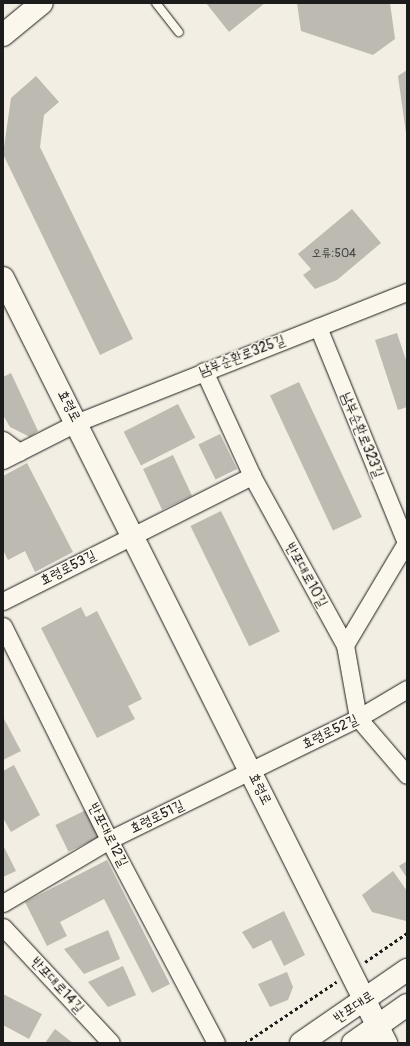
<!DOCTYPE html>
<html>
<head>
<meta charset="utf-8">
<style>
	body { margin:0 }
	#map { position:relative; width:410px; height:1046px; overflow:hidden; background:#f2eee4; font-family:Pangolin,"Poor Story",sans-serif }
	div>[style] { position:absolute }
	[style*='--x'] { left:calc(var(--x)*1px); top:calc(var(--y)*1px); width:calc(var(--w)*1px); rotate:calc(var(--a)*1deg) }
	.building>* { inset:0; background:#bdbab1; transform-origin:0 0 }
	.path>* { height:2.5px; margin-top:-1.25px; transform-origin:0; background:repeating-linear-gradient(90deg,#1c1c1c 0 3px,transparent 0 6px) }
	.roads { filter:drop-shadow(0 0 1px #1c1c1c) drop-shadow(0 0 1px #1c1c1c) }
	.lane>* { height:8px; margin:-4px; padding:0 4px; transform-origin:4px; border-radius:4px; background:#fbf7ec }
	.street>* { height:17px; margin:-8.5px; padding:0 8.5px; transform-origin:8.5px; border-radius:8.5px; background:#fbf7ec }
	.secondary>* { height:22px; margin:-11px; padding:0 11px; transform-origin:11px; border-radius:11px; background:#fbf7ec }
	.primary>* { height:22px; margin:-11px; padding:0 11px; transform-origin:11px; border-radius:11px; background:#fbf7ec }
	span { translate:-50% -50%; white-space:nowrap; text-align:center; line-height:1.15; -webkit-text-stroke:3px #fbf7ec; paint-order:stroke }
	.number-label { font-size:12px; color:#444441 }
	.number-label span { -webkit-text-stroke-width:0 }
	.street-label { font-size:14px; color:#1c1c1c }
	.frame { position:absolute; inset:0; border:4px solid #1c1c1c; pointer-events:none }
</style>
</head>
<body>
<div id="map">
	<div class="building">
		<div style="clip-path:polygon(206px 3px,265px 3px,229px 32px)"></div>
		<div style="clip-path:polygon(297px 3px,390px 3px,395px 39px,373px 55px,301px 31px)"></div>
		<div style="clip-path:polygon(407px 70px,407px 133px,406px 133px,398px 76px)"></div>
		<div style="clip-path:polygon(36px 76px,59px 102px,44px 115px,40px 147px,133px 339px,100px 355px,3px 154px,11px 98px)"></div>
		<div style="clip-path:polygon(352px 209px,381px 243px,337px 280px,315px 289px,303px 275px,311px 269px,298px 254px)"></div>
		<div style="clip-path:polygon(397px 333px,407px 363px,407px 407px,398px 410px,375px 340px)"></div>
		<div style="clip-path:polygon(11px 373px,38px 431px,30px 437px,10px 427px,3px 415px,3px 377px)"></div>
		<div style="left:299px;top:382px;width:149px;height:32px;rotate:65deg"></div>
		<div style="left:178px;top:404px;width:38px;height:61px;rotate:63deg"></div>
		<div style="left:220px;top:434px;width:39px;height:24px;rotate:64deg"></div>
		<div style="left:173px;top:455px;width:45px;height:33px;rotate:65deg"></div>
		<div style="clip-path:polygon(27px 463px,73px 552px,35px 572px,25px 551px,8px 560px,3px 550px,3px 476px)"></div>
		<div style="left:221px;top:511px;width:134px;height:34px;rotate:64deg"></div>
		<div style="clip-path:polygon(81px 607px,86px 617px,97px 611px,142px 699px,128px 706px,135px 719px,97px 738px,41px 628px)"></div>
		<div style="clip-path:polygon(3px 717px,21px 751px,3px 760px)"></div>
		<div style="clip-path:polygon(14px 765px,40px 815px,11px 832px,3px 818px,3px 771px)"></div>
		<div style="left:86px;top:810px;width:30px;height:34px;rotate:64deg"></div>
		<div style="clip-path:polygon(3px 845px,16px 871px,3px 877px)"></div>
		<div style="clip-path:polygon(107px 860px,170px 984px,152px 993px,104px 899px,60px 922px,67px 936px,47px 946px,25px 902px)"></div>
		<div style="clip-path:polygon(407px 861px,407px 878px,399px 866px)"></div>
		<div style="clip-path:polygon(393px 871px,407px 891px,406px 921px,372px 912px,362px 895px)"></div>
		<div style="clip-path:polygon(284px 911px,305px 955px,284px 966px,271px 940px,253px 949px,242px 932px)"></div>
		<div style="clip-path:polygon(108px 930px,120px 959px,84px 974px,64px 949px)"></div>
		<div style="clip-path:polygon(123px 966px,136px 995px,108px 1007px,88px 982px)"></div>
		<div style="clip-path:polygon(287px 972px,293px 987px,288px 1000px,270px 1007px,258px 984px)"></div>
		<div style="clip-path:polygon(3px 994px,42px 1014px,29px 1039px,3px 1025px)"></div>
		<div style="clip-path:polygon(55px 1029px,73px 1043px,45px 1043px)"></div>
	</div>
	<div class="path">
		<div style="--x:365;--y:962;--w:51;--a:-34.6"></div>
		<div style="--x:245;--y:1043;--w:110;--a:-33.8"></div>
	</div>
	<div class="roads">
		<div class="lane">
			<div style="--x:156;--y:3;--w:37;--a:52"></div>
		</div>
		<div class="street">
			<div style="--x:318;--y:327;--w:233;--a:67.8"></div>
			<div style="--x:204;--y:371;--w:115;--a:65.4"></div>
			<div style="--x:252;--y:476;--w:193;--a:61.2"></div>
			<div style="--x:345;--y:645;--w:74;--a:79.9"></div>
			<div style="--x:358;--y:718;--w:75;--a:49.3"></div>
			<div style="--x:3;--y:440;--w:20;--a:37"></div>
			<div style="--x:3;--y:460;--w:84;--a:-26.9"></div>
			<div style="--x:78;--y:422;--w:354;--a:-21.6"></div>
			<div style="--x:3;--y:601;--w:279;--a:-26.7"></div>
			<div style="--x:3;--y:626;--w:239;--a:63.6"></div>
			<div style="--x:109;--y:840;--w:229;--a:62.2"></div>
			<div style="--x:345;--y:645;--w:121;--a:-59.2"></div>
			<div style="--x:3;--y:903;--w:123;--a:-30.7"></div>
			<div style="--x:109;--y:840;--w:277;--a:-26.1"></div>
			<div style="--x:358;--y:718;--w:57;--a:-30.6"></div>
			<div style="--x:3;--y:927;--w:158;--a:47"></div>
		</div>
		<div class="secondary">
			<div style="--x:3;--y:35;--w:50;--a:-39.4"></div>
			<div style="--x:3;--y:278;--w:856;--a:63.4"></div>
		</div>
		<div class="primary">
			<div style="--x:301;--y:1043;--w:129;--a:-34.6"></div>
			<div style="--x:353;--y:1043;--w:66;--a:-35.1"></div>
		</div>
	</div>
	<div class="number-label">
		<span style="left:334px;top:254px">오류:504</span>
	</div>
	<div class="street-label">
		<span style="left:242px;top:356px;rotate:-21deg">남부순환로325길</span>
		<span style="left:69px;top:406px;rotate:63deg">효령로</span>
		<span style="left:362px;top:435px;rotate:68deg">남부순환로323길</span>
		<span style="left:68px;top:568px;rotate:-27deg">효령로53길</span>
		<span style="left:306px;top:575px;rotate:61deg">반포대로10길</span>
		<span style="left:330px;top:732px;rotate:-26deg">효령로52길</span>
		<span style="left:260px;top:789px;rotate:64deg">효령로</span>
		<span style="left:157px;top:817px;rotate:-26deg">효령로51길</span>
		<span style="left:108px;top:835px;rotate:63deg">반포대로12길</span>
		<span style="left:57px;top:985px;rotate:47deg">반포대로14길</span>
		<span style="left:354px;top:1007px;rotate:-34deg">반포대로</span>
	</div>
	<div class="frame"></div>
</div>
</body>
</html>
